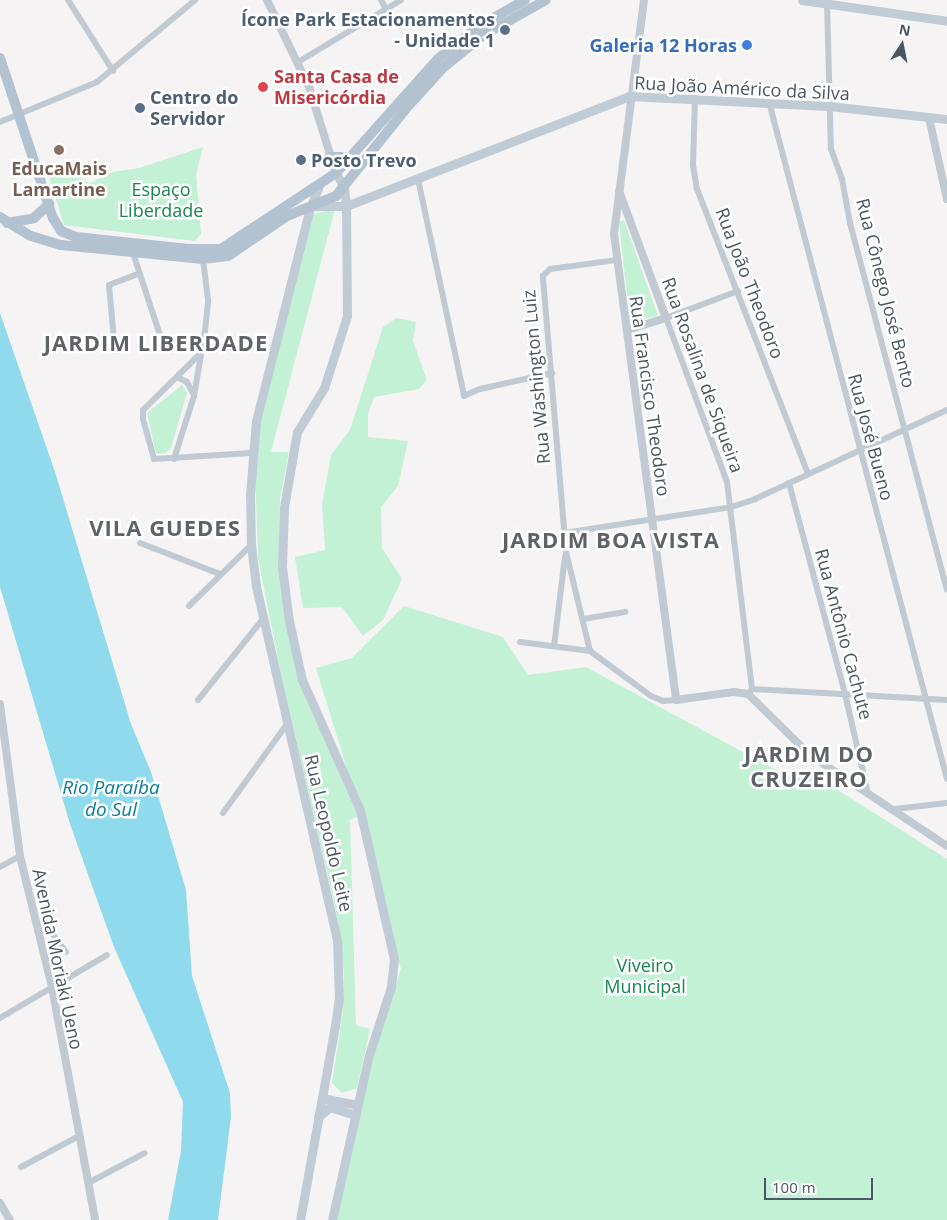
<!DOCTYPE html>
<html>
<head>
<meta charset="utf-8">
<style>
	body { margin:0 }
	#map { position:relative; width:947px; height:1220px; overflow:hidden; background:#f5f3f3; font-family:"Open Sans",sans-serif }
	div>[style] { position:absolute }
	[style*='--x'] { left:calc(var(--x)*1px); top:calc(var(--y)*1px); width:calc(var(--w)*1px); rotate:calc(var(--a)*1deg) }
	.green>* { inset:0; background:#c3f1d5 }
	.water>* { inset:0; background:#90daee }
	.minor>* { height:6px; margin:-3px; padding:0 3px; transform-origin:3px; border-radius:3px; background:#c1cad2 }
	.tertiary>* { height:8px; margin:-4px; padding:0 4px; transform-origin:4px; border-radius:4px; background:#c1cad2 }
	.secondary>* { height:9px; margin:-4.5px; padding:0 4.5px; transform-origin:4.5px; border-radius:4.5px; background:#c1cbd6 }
	.primary>* { height:10px; margin:-5px; padding:0 5px; transform-origin:5px; border-radius:5px; background:#b3c2d1 }
	.dots>* { width:14px; height:14px; translate:-50% -50%; box-sizing:border-box; border:2px solid #fff; border-radius:50% }
	span { translate:-50% -50%; white-space:nowrap; text-align:center; line-height:1.15; -webkit-text-stroke:5px #fff; paint-order:stroke }
	.service-label { font-size:18px; color:#4e5e75; font-weight:700 }
	.right { translate:-100% -50%; text-align:right }
	.left { translate:0 -50%; text-align:left }
	.shop-label { font-size:18px; color:#366cbe; font-weight:700 }
	.health-label { font-size:18px; color:#be3a42; font-weight:700 }
	.street-label { font-size:18px; color:#4a5661 }
	.education-label { font-size:18px; color:#785e54; font-weight:700 }
	.park-label { font-size:18px; color:#17864f }
	.water-label { font-size:19px; color:#0c7c9b; font-style:italic }
	.district-label { font-size:22px; color:#5f6368; font-weight:700; letter-spacing:1px }
	.north { position:absolute; left:877px; top:20px; width:50px; height:50px; -webkit-text-stroke:4px #fff; paint-order:stroke; rotate:11deg; font-size:14px; font-weight:700; line-height:20px; text-align:center; color:#4a5661 }
	.north::after { content:''; display:block; margin:auto; width:18px; height:22px; background:#4a5661; clip-path:polygon(50% 0,100% 100%,50% 72%,0 100%) }
	.scale { position:absolute; left:764px; top:1178px; width:109px; height:22px; box-sizing:border-box; border:2px solid #4a5661; border-top:0; padding-left:6px; font-size:15px; line-height:18px; white-space:nowrap; color:#4a5661; -webkit-text-stroke:4px #fff; paint-order:stroke }
</style>
</head>
<body>
<div id="map">
	<div class="green">
		<div style="clip-path:polygon(203px 147px,196px 174px,201px 234px,195px 241px,64px 225px,49px 177px,75px 167px,84px 181px,90px 183px,113px 172px,139px 168px)"></div>
		<div style="clip-path:polygon(335px 209px,271px 452px,289px 452px,280px 498px,279px 548px,303px 692px,358px 816px,350px 820px,356px 1025px,370px 1029px,357px 1088px,342px 1093px,332px 1083px,343px 1011px,344px 974px,338px 920px,280px 669px,258px 558px,254px 436px,313px 214px)"></div>
		<div style="clip-path:polygon(624px 220px,658px 316px,630px 322px,619px 222px)"></div>
		<div style="clip-path:polygon(397px 318px,416px 322px,413px 341px,427px 380px,419px 389px,374px 397px,368px 414px,368px 437px,408px 441px,398px 486px,381px 507px,382px 548px,402px 579px,383px 620px,363px 636px,342px 607px,303px 608px,295px 557px,325px 550px,322px 504px,331px 455px,350px 430px,383px 327px)"></div>
		<div style="clip-path:polygon(182px 385px,187px 393px,171px 448px,166px 453px,156px 454px,147px 413px)"></div>
		<div style="clip-path:polygon(404px 606px,503px 637px,528px 675px,586px 667px,789px 777px,806px 770px,947px 859px,947px 1220px,332px 1220px,376px 1049px,401px 968px,393px 952px,363px 821px,316px 668px,352px 658px)"></div>
	</div>
	<div class="water">
		<div style="clip-path:polygon(0 313px,55px 472px,131px 724px,151px 772px,186px 890px,192px 976px,230px 1093px,231px 1117px,218px 1220px,168px 1220px,181px 1151px,183px 1102px,114px 947px,70px 824px,0 587px)"></div>
	</div>
	<div class="minor">
		<div style="--x:68;--y:0;--w:84;--a:57.6"></div>
		<div style="--x:381;--y:0;--w:10;--a:61"></div>
		<div style="--x:827;--y:1;--w:148;--a:88.5"></div>
		<div style="--x:831;--y:149;--w:32;--a:70"></div>
		<div style="--x:842;--y:179;--w:45;--a:79.7"></div>
		<div style="--x:850;--y:223;--w:379;--a:75.2"></div>
		<div style="--x:298;--y:62;--w:120;--a:-31"></div>
		<div style="--x:695;--y:98;--w:67;--a:91.7"></div>
		<div style="--x:693;--y:165;--w:24;--a:81"></div>
		<div style="--x:697;--y:189;--w:306;--a:68.7"></div>
		<div style="--x:769;--y:102;--w:700;--a:75.27"></div>
		<div style="--x:0;--y:122;--w:105;--a:-22.4"></div>
		<div style="--x:97;--y:82;--w:128;--a:-39.9"></div>
		<div style="--x:418;--y:179;--w:222;--a:78"></div>
		<div style="--x:464;--y:396;--w:17;--a:-24"></div>
		<div style="--x:480;--y:389;--w:74;--a:-12.5"></div>
		<div style="--x:133;--y:253;--w:86;--a:71.8"></div>
		<div style="--x:738;--y:291;--w:77;--a:159.4"></div>
		<div style="--x:666;--y:318;--w:175;--a:69.6"></div>
		<div style="--x:727;--y:482;--w:209;--a:83.1"></div>
		<div style="--x:752;--y:689;--w:6;--a:129"></div>
		<div style="--x:115;--y:351;--w:66;--a:-95.2"></div>
		<div style="--x:109;--y:285;--w:31;--a:-21"></div>
		<div style="--x:201;--y:353;--w:81;--a:135.5"></div>
		<div style="--x:143;--y:410;--w:9;--a:90"></div>
		<div style="--x:143;--y:419;--w:41;--a:74.6"></div>
		<div style="--x:154;--y:459;--w:98;--a:-3.5"></div>
		<div style="--x:177;--y:377;--w:11;--a:27"></div>
		<div style="--x:187;--y:382;--w:15;--a:62"></div>
		<div style="--x:174;--y:459;--w:66;--a:-72.4"></div>
		<div style="--x:194;--y:396;--w:66;--a:-80.4"></div>
		<div style="--x:205;--y:331;--w:31;--a:-84"></div>
		<div style="--x:208;--y:300;--w:41;--a:-97"></div>
		<div style="--x:789;--y:483;--w:218;--a:75.1"></div>
		<div style="--x:845;--y:694;--w:103;--a:77"></div>
		<div style="--x:564;--y:533;--w:169;--a:-8.8"></div>
		<div style="--x:731;--y:507;--w:25;--a:-18"></div>
		<div style="--x:755;--y:499;--w:212;--a:-24.9"></div>
		<div style="--x:140;--y:543;--w:86;--a:21.2"></div>
		<div style="--x:189;--y:606;--w:87;--a:-44.5"></div>
		<div style="--x:583;--y:619;--w:43;--a:-9.5"></div>
		<div style="--x:520;--y:642;--w:71;--a:7.3"></div>
		<div style="--x:590;--y:651;--w:76;--a:36.4"></div>
		<div style="--x:651;--y:696;--w:13;--a:23"></div>
		<div style="--x:663;--y:701;--w:13;--a:-4"></div>
		<div style="--x:554;--y:646;--w:90;--a:-83"></div>
		<div style="--x:590;--y:651;--w:102;--a:-103.6"></div>
		<div style="--x:566;--y:552;--w:277;--a:-94.8"></div>
		<div style="--x:543;--y:276;--w:10;--a:-45"></div>
		<div style="--x:550;--y:269;--w:68;--a:-7.7"></div>
		<div style="--x:752;--y:689;--w:195;--a:3.2"></div>
		<div style="--x:198;--y:700;--w:104;--a:-51.3"></div>
		<div style="--x:895;--y:809;--w:52;--a:-6.6"></div>
		<div style="--x:223;--y:813;--w:110;--a:-54.3"></div>
		<div style="--x:0;--y:867;--w:23;--a:-29"></div>
		<div style="--x:37;--y:931;--w:14;--a:4"></div>
		<div style="--x:51;--y:932;--w:25;--a:53"></div>
		<div style="--x:0;--y:1018;--w:124;--a:-30.5"></div>
		<div style="--x:21;--y:1167;--w:66;--a:-28.1"></div>
		<div style="--x:88;--y:1183;--w:64;--a:-27.8"></div>
	</div>
	<div class="tertiary">
		<div style="--x:267;--y:0;--w:97;--a:64.2"></div>
		<div style="--x:309;--y:87;--w:90;--a:72.6"></div>
		<div style="--x:644;--y:0;--w:236;--a:97.3"></div>
		<div style="--x:614;--y:234;--w:470;--a:82.4"></div>
		<div style="--x:676;--y:700;--w:59;--a:-7.9"></div>
		<div style="--x:734;--y:692;--w:14;--a:8"></div>
		<div style="--x:748;--y:694;--w:87;--a:44.5"></div>
		<div style="--x:810;--y:755;--w:164;--a:33.6"></div>
		<div style="--x:929;--y:118;--w:83;--a:77.5"></div>
		<div style="--x:619;--y:191;--w:135;--a:69.7"></div>
		<div style="--x:666;--y:318;--w:41;--a:162.9"></div>
		<div style="--x:0;--y:704;--w:153;--a:82.5"></div>
		<div style="--x:20;--y:856;--w:135;--a:76.3"></div>
		<div style="--x:52;--y:987;--w:237;--a:79.5"></div>
		<div style="--x:0;--y:1203;--w:20;--a:60"></div>
	</div>
	<div class="secondary">
		<div style="--x:802;--y:0;--w:147;--a:8.2"></div>
		<div style="--x:316;--y:206;--w:30;--a:0"></div>
		<div style="--x:346;--y:206;--w:304;--a:-21.2"></div>
		<div style="--x:629;--y:96;--w:200;--a:2.9"></div>
		<div style="--x:829;--y:106;--w:119;--a:6.3"></div>
		<div style="--x:322;--y:1098;--w:36;--a:11"></div>
		<div style="--x:318;--y:1117;--w:16;--a:-40"></div>
		<div style="--x:330;--y:1107;--w:26;--a:18"></div>
		<div style="--x:300;--y:1220;--w:197;--a:-79.8"></div>
		<div style="--x:335;--y:1026;--w:27;--a:-82"></div>
		<div style="--x:339;--y:999;--w:59;--a:-91.9"></div>
		<div style="--x:337;--y:940;--w:363;--a:-102.9"></div>
		<div style="--x:256;--y:586;--w:41;--a:-97"></div>
		<div style="--x:251;--y:545;--w:50;--a:-91.1"></div>
		<div style="--x:250;--y:495;--w:74;--a:-85.4"></div>
		<div style="--x:256;--y:421;--w:220;--a:-75.8"></div>
		<div style="--x:310;--y:208;--w:24;--a:-68"></div>
		<div style="--x:332;--y:1220;--w:169;--a:-77.4"></div>
		<div style="--x:369;--y:1055;--w:71;--a:-72.1"></div>
		<div style="--x:391;--y:987;--w:28;--a:-84"></div>
		<div style="--x:394;--y:959;--w:153;--a:-102.9"></div>
		<div style="--x:360;--y:810;--w:142;--a:-114"></div>
		<div style="--x:302;--y:680;--w:60;--a:-102.4"></div>
		<div style="--x:289;--y:621;--w:54;--a:-97.4"></div>
		<div style="--x:282;--y:567;--w:60;--a:-88.1"></div>
		<div style="--x:284;--y:507;--w:76;--a:-80.2"></div>
		<div style="--x:297;--y:432;--w:52;--a:-58.5"></div>
		<div style="--x:324;--y:388;--w:76;--a:-72.3"></div>
		<div style="--x:347;--y:316;--w:110;--a:-90.5"></div>
		<div style="--x:346;--y:206;--w:19;--a:-96"></div>
		<div style="--x:344;--y:187;--w:16;--a:-120"></div>
	</div>
	<div class="primary">
		<div style="--x:0;--y:58;--w:169;--a:71.7"></div>
		<div style="--x:53;--y:218;--w:15;--a:58"></div>
		<div style="--x:61;--y:231;--w:16;--a:22"></div>
		<div style="--x:76;--y:237;--w:113;--a:6.1"></div>
		<div style="--x:188;--y:249;--w:33;--a:0"></div>
		<div style="--x:221;--y:249;--w:138;--a:-33.5"></div>
		<div style="--x:336;--y:173;--w:153;--a:-48.2"></div>
		<div style="--x:438;--y:59;--w:51;--a:-38.7"></div>
		<div style="--x:478;--y:27;--w:54;--a:-29.9"></div>
		<div style="--x:329;--y:157;--w:23;--a:0"></div>
		<div style="--x:0;--y:217;--w:36;--a:32"></div>
		<div style="--x:31;--y:236;--w:31;--a:17"></div>
		<div style="--x:61;--y:245;--w:143;--a:5.6"></div>
		<div style="--x:203;--y:259;--w:25;--a:-7"></div>
		<div style="--x:228;--y:256;--w:71;--a:-34.1"></div>
		<div style="--x:287;--y:216;--w:53;--a:-22.2"></div>
		<div style="--x:336;--y:196;--w:117;--a:-51.3"></div>
		<div style="--x:409;--y:105;--w:52;--a:-47.4"></div>
		<div style="--x:444;--y:67;--w:49;--a:-39.2"></div>
		<div style="--x:482;--y:36;--w:73;--a:-29.4"></div>
		<div style="--x:7;--y:223;--w:27;--a:-10"></div>
		<div style="--x:34;--y:218;--w:21;--a:-43"></div>
	</div>
	<div class="dots">
		<div style="left:505px;top:30px;background:#5c6f8a"></div>
		<div style="left:747px;top:45px;background:#3f7fe0"></div>
		<div style="left:263px;top:87px;background:#e0444e"></div>
		<div style="left:140px;top:108px;background:#5c6f8a"></div>
		<div style="left:59px;top:150px;background:#8d6e63"></div>
		<div style="left:301px;top:160px;background:#5c6f8a"></div>
	</div>
	<div class="service-label">
		<span class="right" style="left:495px;top:30px">Ícone Park Estacionamentos<br>- Unidade 1</span>
		<span class="left" style="left:150px;top:108px">Centro do<br>Servidor</span>
		<span class="left" style="left:311px;top:160px">Posto Trevo</span>
	</div>
	<div class="shop-label">
		<span class="right" style="left:737px;top:45px">Galeria 12 Horas</span>
	</div>
	<div class="health-label">
		<span class="left" style="left:274px;top:87px">Santa Casa de<br>Misericórdia</span>
	</div>
	<div class="street-label">
		<span style="left:742px;top:88px;rotate:3deg">Rua João Américo da Silva</span>
		<span style="left:750px;top:283px;rotate:69deg">Rua João Theodoro</span>
		<span style="left:886px;top:293px;rotate:76deg">Rua Cônego José Bento</span>
		<span style="left:703px;top:375px;rotate:70deg">Rua Rosalina de Siqueira</span>
		<span style="left:536px;top:377px;rotate:-95deg">Rua Washington Luiz</span>
		<span style="left:650px;top:396px;rotate:82deg">Rua Francisco Theodoro</span>
		<span style="left:871px;top:437px;rotate:75deg">Rua José Bueno</span>
		<span style="left:844px;top:634px;rotate:75deg">Rua Antônio Cachute</span>
		<span style="left:329px;top:833px;rotate:77deg">Rua Leopoldo Leite</span>
		<span style="left:58px;top:959px;rotate:78deg">Avenida Moriaki Ueno</span>
	</div>
	<div class="education-label">
		<span style="left:59px;top:179px">EducaMais<br>Lamartine</span>
	</div>
	<div class="park-label">
		<span style="left:161px;top:200px">Espaço<br>Liberdade</span>
		<span style="left:645px;top:976px">Viveiro<br>Municipal</span>
	</div>
	<div class="water-label">
		<span style="left:111px;top:799px">Rio Paraíba<br>do Sul</span>
	</div>
	<div class="district-label">
		<span style="left:156px;top:343px">JARDIM LIBERDADE</span>
		<span style="left:165px;top:528px">VILA GUEDES</span>
		<span style="left:611px;top:540px">JARDIM BOA VISTA</span>
		<span style="left:809px;top:766px">JARDIM DO<br>CRUZEIRO</span>
	</div>
	<div class="north">N</div>
	<div class="scale">100 m</div>
</div>
</body>
</html>
